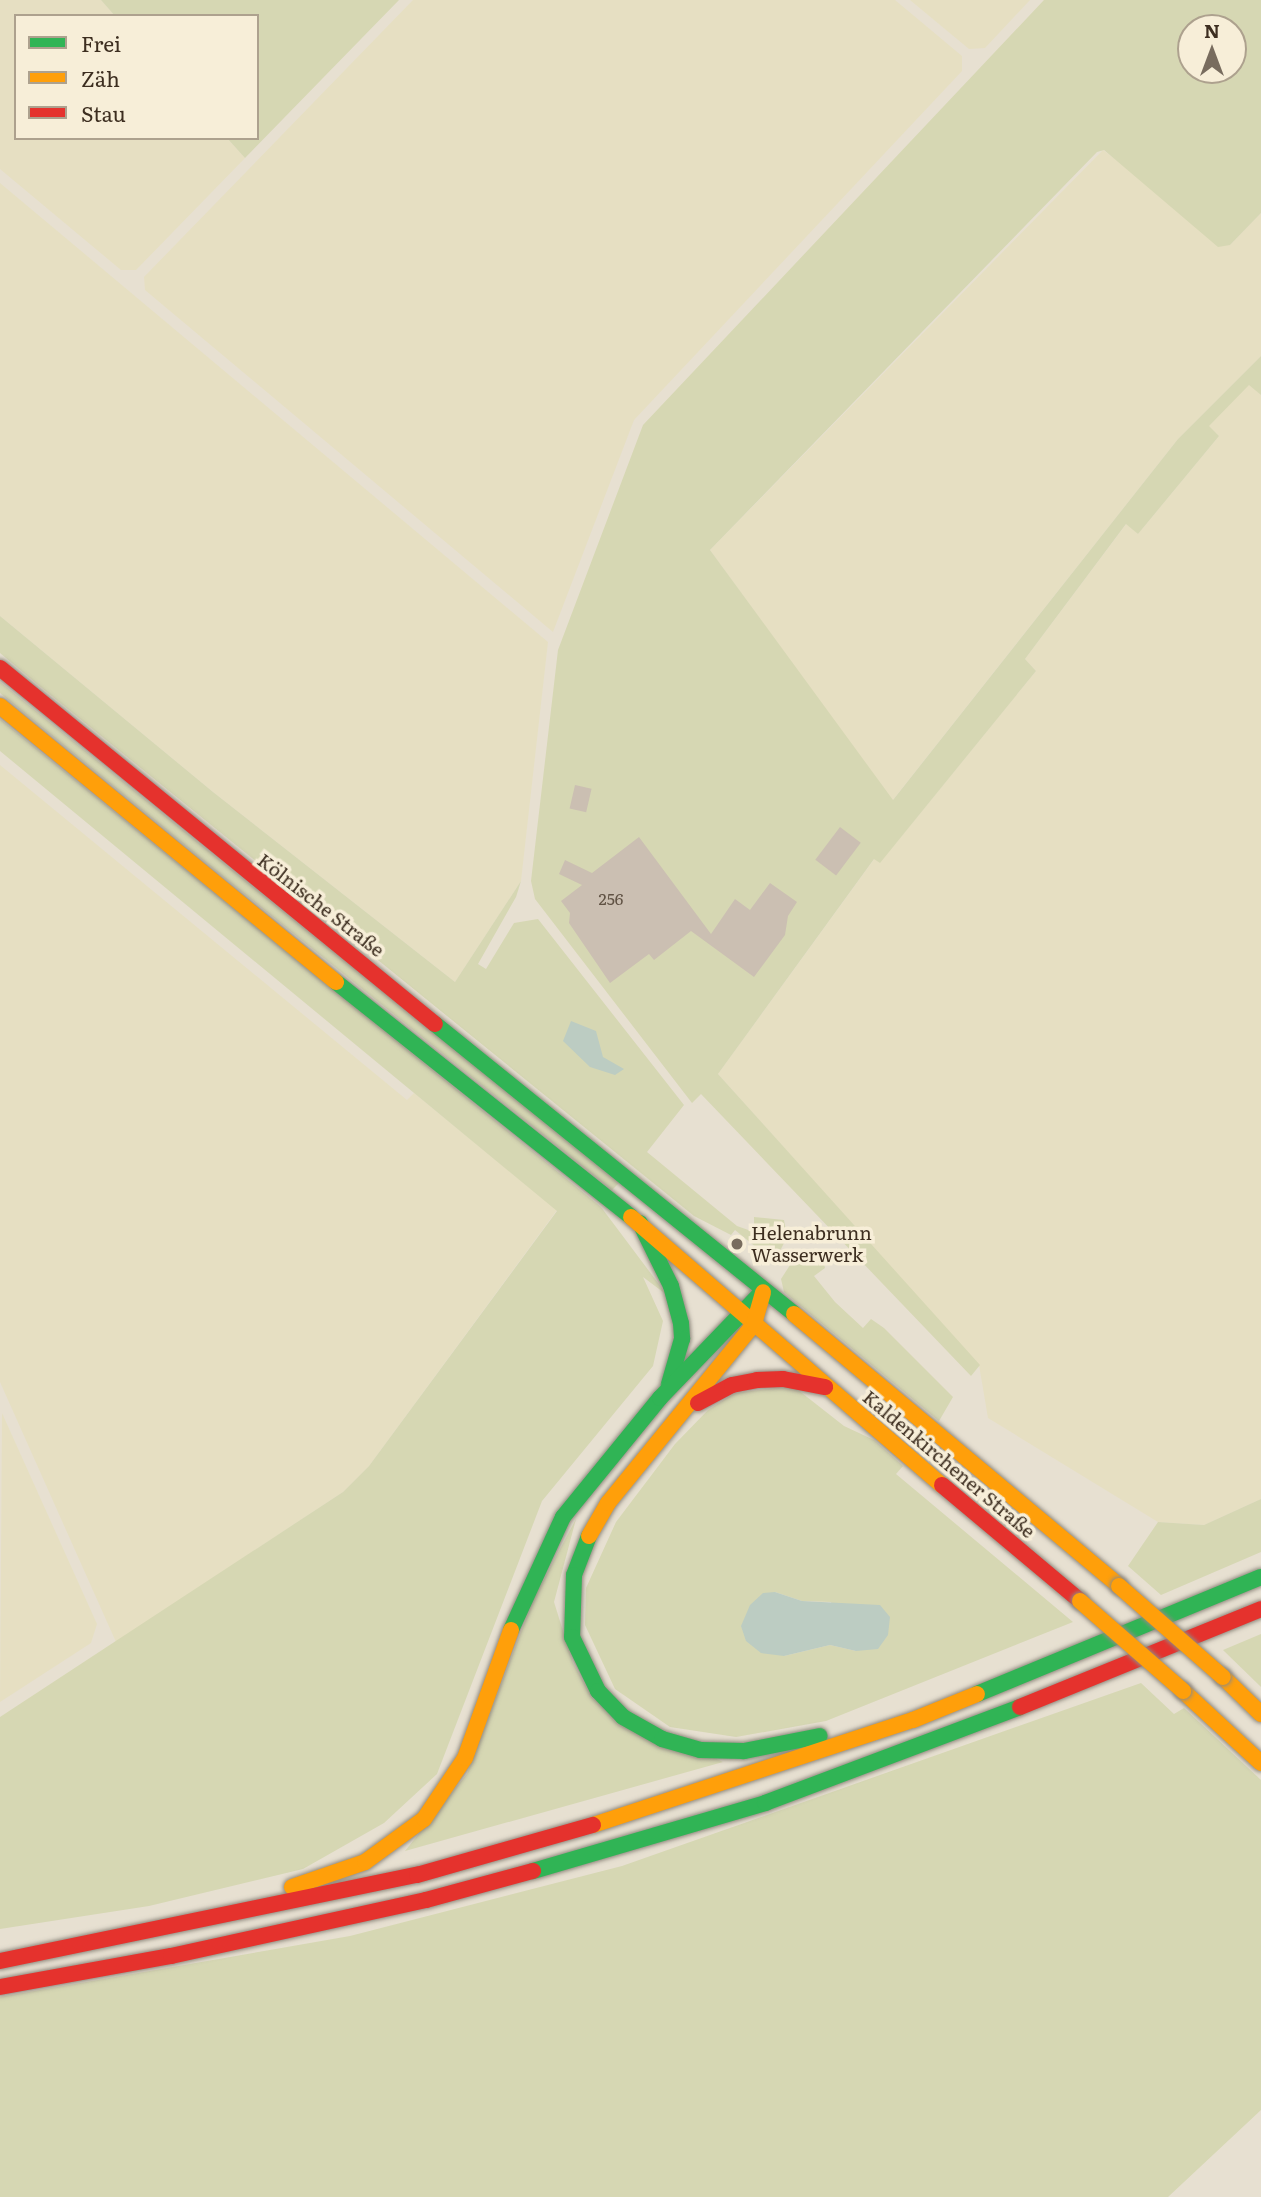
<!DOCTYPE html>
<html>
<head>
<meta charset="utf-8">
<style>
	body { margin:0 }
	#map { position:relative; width:1261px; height:2197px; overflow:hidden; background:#e7e0d1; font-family:Literata,serif }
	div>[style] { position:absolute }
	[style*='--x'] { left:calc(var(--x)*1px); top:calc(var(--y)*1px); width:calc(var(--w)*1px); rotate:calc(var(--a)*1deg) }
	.farmland>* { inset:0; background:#e6dfc2 }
	.green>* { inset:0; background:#d6d7b3 }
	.water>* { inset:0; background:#bcccc2 }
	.building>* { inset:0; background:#cbbfb2; transform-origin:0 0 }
	.roads { filter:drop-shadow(0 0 2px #928b80) drop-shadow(0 0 2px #928b80) }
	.fast>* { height:16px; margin:-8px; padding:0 8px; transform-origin:8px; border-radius:8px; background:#30b455 }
	.slow>* { height:16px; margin:-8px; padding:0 8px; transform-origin:8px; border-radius:8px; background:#ff9f0a }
	.jam>* { height:16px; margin:-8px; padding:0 8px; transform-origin:8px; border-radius:8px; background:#e5322d }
	.bridges { filter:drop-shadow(0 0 2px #928b80) drop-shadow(0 0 2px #928b80) }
	.slow-bridge>* { height:16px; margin:-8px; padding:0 8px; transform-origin:8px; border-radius:8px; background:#ff9f0a }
	.dots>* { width:19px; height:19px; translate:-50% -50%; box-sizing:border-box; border:4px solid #f7eed8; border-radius:50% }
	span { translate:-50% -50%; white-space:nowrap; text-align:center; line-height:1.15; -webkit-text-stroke:7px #f7eed8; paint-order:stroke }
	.number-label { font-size:16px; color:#605244 }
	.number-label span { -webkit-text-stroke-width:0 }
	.street-label { font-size:19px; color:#3d2e20 }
	.poi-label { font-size:19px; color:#3d2e20 }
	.left { translate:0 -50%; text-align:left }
	.legend { position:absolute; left:14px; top:14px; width:245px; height:126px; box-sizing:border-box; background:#f7eed8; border:2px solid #ada18e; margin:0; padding:9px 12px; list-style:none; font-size:21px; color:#3d2e20 }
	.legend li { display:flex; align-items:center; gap:14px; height:35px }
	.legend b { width:35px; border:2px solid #ada18e }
	.north { position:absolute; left:1177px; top:14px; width:70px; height:70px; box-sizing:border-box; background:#f7eed8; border:2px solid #ada18e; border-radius:50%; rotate:0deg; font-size:19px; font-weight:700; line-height:28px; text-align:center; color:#3d2e20 }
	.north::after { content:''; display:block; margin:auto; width:24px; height:32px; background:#786c5e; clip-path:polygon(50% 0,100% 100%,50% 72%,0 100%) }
</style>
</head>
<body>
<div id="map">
	<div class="farmland">
		<div style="clip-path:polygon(0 0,101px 0,115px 16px,16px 16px,16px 138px,227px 138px,245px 158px,136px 270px,121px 270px,0 169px)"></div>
		<div style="clip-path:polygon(413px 0,895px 0,962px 56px,962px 71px,634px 420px,553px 632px,145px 290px,144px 277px)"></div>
		<div style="clip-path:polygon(910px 0,1030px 0,985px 48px,969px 49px)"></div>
		<div style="clip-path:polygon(1103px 150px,1230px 245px,1261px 213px,1261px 356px,1178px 439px,892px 801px,710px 550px)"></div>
		<div style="clip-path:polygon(0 183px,548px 642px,521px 881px,455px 982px,213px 792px,0 616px)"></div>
		<div style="clip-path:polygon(1249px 384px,1261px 395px,1261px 1499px,1204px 1525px,1158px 1522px,988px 1418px,979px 1365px,718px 1074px,875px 858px,896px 843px,1036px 671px,1025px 659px,1127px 523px,1138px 534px,1219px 436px,1208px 426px)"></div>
		<div style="clip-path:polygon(0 765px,407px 1100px,414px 1093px,557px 1210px,369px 1466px,343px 1492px,116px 1642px,0 1382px)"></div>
		<div style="clip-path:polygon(2px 1413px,97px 1624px,91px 1643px,0 1702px)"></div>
	</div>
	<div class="green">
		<div style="clip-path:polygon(101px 0,399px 0,245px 158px,227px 138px,257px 138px,257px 16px,115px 16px)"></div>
		<div style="clip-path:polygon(evenodd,1044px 0,1261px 0,1261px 213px,1230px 245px,1218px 247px,1104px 150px,1097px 152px,710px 550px,893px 800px,1178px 439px,1261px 356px,1261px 395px,1249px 385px,1209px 426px,1219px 436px,1138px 534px,1126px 524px,1025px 659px,1036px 671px,880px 863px,874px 859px,718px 1074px,980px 1365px,971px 1376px,701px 1094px,692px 1103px,535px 899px,531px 881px,558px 650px,643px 425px,1044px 0,1191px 28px,1233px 28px,1233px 70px,1191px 70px,1191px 28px)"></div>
		<div style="clip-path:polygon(0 616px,213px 792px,455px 982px,521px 881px,516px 897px,478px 964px,486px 969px,514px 923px,538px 919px,684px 1105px,647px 1152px,737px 1226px,754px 1232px,754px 1217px,784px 1220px,787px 1237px,778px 1255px,773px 1261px,735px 1230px,731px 1235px,694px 1216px,37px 684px,0 653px)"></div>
		<div style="clip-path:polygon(0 682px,619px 1183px,612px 1190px,227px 880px,0 693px)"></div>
		<div style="clip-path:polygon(0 719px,601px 1207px,667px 1295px,643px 1277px,663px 1321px,653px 1366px,542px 1501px,437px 1774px,384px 1823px,303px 1869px,149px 1906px,0 1929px,0 1717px,343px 1492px,369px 1466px,557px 1211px,0 751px)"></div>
		<div style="clip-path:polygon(808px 1253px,823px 1259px,825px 1268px,814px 1276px,835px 1302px,863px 1328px,871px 1319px,884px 1328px,953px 1397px,939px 1421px,784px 1292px,781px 1279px,792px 1262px)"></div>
		<div style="clip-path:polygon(evenodd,793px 1386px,844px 1426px,874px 1440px,903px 1466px,896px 1474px,1073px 1622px,826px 1721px,736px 1737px,670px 1727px,615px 1689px,585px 1625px,586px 1588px,616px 1522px,675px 1444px,708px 1410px,735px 1393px,793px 1386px,775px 1592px,802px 1601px,831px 1602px,856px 1651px,830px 1645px,784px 1656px,775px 1592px)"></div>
		<div style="clip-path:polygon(1261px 1499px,1261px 1552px,1161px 1595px,1128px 1566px,1158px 1522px,1204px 1525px)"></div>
		<div style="clip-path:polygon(576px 1519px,554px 1602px,573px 1663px,593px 1699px,723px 1762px,405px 1851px,467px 1774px,534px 1598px)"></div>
		<div style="clip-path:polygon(1261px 1634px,1261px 1687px,1223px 1650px)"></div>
		<div style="clip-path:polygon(1141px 1683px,1174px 1714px,1184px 1708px,1261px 1780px,1261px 2110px,1168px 2197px,0 2197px,0 1997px,350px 1936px,622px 1866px)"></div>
	</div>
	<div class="water">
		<div style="clip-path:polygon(571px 1021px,596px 1031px,603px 1057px,624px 1069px,615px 1075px,590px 1067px,563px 1041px)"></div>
		<div style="clip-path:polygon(775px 1592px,802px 1601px,880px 1605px,890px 1617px,888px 1635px,878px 1649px,856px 1651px,830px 1645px,784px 1656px,761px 1653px,746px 1641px,741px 1626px,750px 1605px,763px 1593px)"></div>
	</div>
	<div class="building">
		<div style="left:575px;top:785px;width:17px;height:24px;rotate:13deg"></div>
		<div style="left:840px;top:827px;width:26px;height:41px;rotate:37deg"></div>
		<div style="clip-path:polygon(639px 837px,711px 934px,735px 899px,750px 910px,770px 883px,797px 902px,788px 916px,785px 935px,754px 977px,691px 931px,654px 960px,649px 954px,610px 983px,569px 923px,570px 913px,561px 901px,582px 885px,559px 874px,565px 860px,592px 873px)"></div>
	</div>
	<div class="roads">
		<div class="fast">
			<div style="--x:336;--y:982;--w:377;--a:38.5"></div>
			<div style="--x:435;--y:1024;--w:461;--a:38.9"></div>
			<div style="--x:640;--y:1223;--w:70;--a:63.8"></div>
			<div style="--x:671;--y:1286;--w:38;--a:75"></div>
			<div style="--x:681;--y:1323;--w:16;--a:86"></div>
			<div style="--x:682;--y:1339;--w:47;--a:106.1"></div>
			<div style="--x:589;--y:1536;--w:42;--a:111"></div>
			<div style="--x:574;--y:1575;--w:62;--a:91.8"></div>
			<div style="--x:572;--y:1637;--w:60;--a:64.3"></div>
			<div style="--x:598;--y:1691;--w:36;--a:46"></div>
			<div style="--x:623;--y:1717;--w:45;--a:29.4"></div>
			<div style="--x:662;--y:1739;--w:40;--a:16"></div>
			<div style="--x:700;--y:1750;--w:44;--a:1.3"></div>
			<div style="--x:744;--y:1751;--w:77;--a:-11.2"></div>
			<div style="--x:511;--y:1630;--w:124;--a:-65.3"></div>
			<div style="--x:563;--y:1517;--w:154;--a:-50.8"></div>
			<div style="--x:660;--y:1398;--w:150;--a:-46.1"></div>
			<div style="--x:977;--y:1694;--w:307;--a:-22.4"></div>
			<div style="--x:533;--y:1871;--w:242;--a:-16.3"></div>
			<div style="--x:765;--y:1803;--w:272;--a:-20.6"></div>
		</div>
		<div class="slow">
			<div style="--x:0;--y:706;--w:435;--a:39.4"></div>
			<div style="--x:631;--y:1217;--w:411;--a:40.8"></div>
			<div style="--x:794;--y:1314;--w:424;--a:39.9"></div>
			<div style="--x:589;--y:1536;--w:38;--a:-60"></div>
			<div style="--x:608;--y:1503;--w:231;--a:-50.8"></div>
			<div style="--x:754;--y:1324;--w:33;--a:-74"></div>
			<div style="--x:1223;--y:1677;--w:53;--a:44.2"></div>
			<div style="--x:1183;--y:1691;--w:106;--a:42.7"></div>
			<div style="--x:593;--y:1825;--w:337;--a:-18.2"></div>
			<div style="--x:913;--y:1720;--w:69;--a:-22.1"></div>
			<div style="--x:292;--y:1887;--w:77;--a:-18.9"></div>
			<div style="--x:365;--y:1862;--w:73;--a:-36.1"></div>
			<div style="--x:424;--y:1819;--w:73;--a:-56.1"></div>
			<div style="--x:465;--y:1758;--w:136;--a:-70.2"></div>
		</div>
		<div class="jam">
			<div style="--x:0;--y:668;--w:562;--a:39.3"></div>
			<div style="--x:698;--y:1403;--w:38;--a:-28"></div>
			<div style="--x:732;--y:1385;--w:25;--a:-11"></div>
			<div style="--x:757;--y:1380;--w:26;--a:-2"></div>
			<div style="--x:783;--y:1379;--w:43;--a:10.8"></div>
			<div style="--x:942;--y:1485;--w:180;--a:40"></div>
			<div style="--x:1020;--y:1707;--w:260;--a:-22.1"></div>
			<div style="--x:0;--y:1961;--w:426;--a:-11.7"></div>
			<div style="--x:417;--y:1875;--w:183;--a:-15.9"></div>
			<div style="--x:0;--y:1987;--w:174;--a:-10.3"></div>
			<div style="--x:171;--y:1956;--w:261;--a:-12.4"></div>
			<div style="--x:426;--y:1900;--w:111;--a:-15.2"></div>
		</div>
	</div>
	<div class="bridges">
		<div class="slow-bridge">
			<div style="--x:1119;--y:1586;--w:138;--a:41.2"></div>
			<div style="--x:1080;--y:1601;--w:137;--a:41.1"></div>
		</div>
	</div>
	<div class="dots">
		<div style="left:737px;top:1244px;background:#786c5e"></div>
	</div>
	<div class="number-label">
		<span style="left:611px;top:898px">256</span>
	</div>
	<div class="street-label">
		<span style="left:321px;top:905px;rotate:38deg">Kölnische Straße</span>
		<span style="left:949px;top:1464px;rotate:40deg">Kaldenkirchener Straße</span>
	</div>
	<div class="poi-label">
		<span class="left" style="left:751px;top:1244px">Helenabrunn<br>Wasserwerk</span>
	</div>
	<ul class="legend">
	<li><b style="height:9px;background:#30b455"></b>Frei</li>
	<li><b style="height:9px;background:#ff9f0a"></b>Zäh</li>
	<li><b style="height:9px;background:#e5322d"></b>Stau</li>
	</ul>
	<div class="north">N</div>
</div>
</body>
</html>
